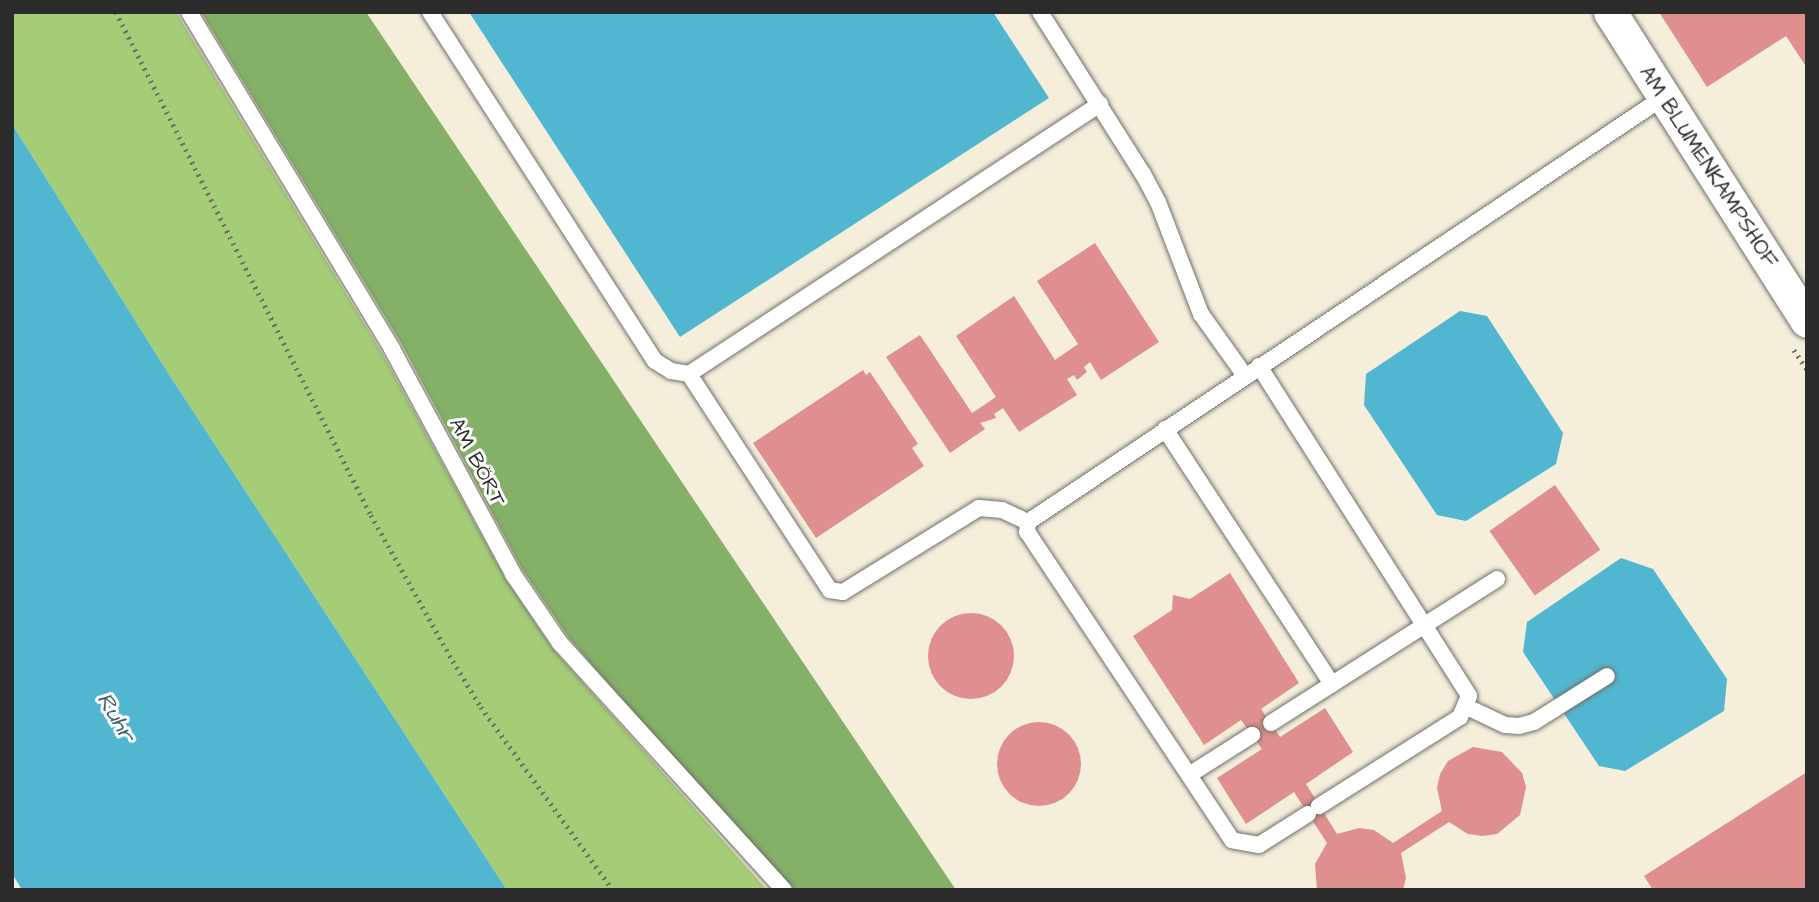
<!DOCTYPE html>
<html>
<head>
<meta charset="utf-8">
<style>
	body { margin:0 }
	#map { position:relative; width:1819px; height:902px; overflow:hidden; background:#f4eedb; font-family:"Architects Daughter",sans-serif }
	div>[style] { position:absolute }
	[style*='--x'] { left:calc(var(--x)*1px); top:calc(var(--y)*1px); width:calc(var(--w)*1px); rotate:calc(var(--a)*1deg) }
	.green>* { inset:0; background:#a5cc77 }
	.forest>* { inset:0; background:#84b068 }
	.water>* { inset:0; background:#51b7d0 }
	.building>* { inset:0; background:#df8f8e; transform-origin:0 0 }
	.round { border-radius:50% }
	.path>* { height:4.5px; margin-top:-2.25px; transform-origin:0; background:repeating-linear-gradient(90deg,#716f69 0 2px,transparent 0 7px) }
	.roads { filter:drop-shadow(0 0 2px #716f69) drop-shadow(0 0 2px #716f69) }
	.lane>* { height:16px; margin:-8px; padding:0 8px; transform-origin:8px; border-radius:8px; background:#fff }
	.street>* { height:33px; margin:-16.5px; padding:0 16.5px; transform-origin:16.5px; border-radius:16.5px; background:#fff }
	span { translate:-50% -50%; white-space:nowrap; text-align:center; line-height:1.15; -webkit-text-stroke:6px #fff; paint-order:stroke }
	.street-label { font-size:21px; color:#2b2b2b }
	.water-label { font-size:23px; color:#3a636d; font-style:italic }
	.frame { position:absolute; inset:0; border:14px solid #2b2b2b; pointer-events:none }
</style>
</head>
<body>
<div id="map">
	<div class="green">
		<div style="clip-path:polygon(12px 12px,176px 12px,382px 353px,505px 578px,553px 649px,767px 890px,507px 890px,168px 373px,12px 124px)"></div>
	</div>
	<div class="forest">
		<div style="clip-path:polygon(201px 12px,366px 12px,956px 890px,792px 890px,635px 715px,569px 638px,522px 569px,401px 343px)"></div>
	</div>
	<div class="water">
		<div style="clip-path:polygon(469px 12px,993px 12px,1049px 98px,680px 337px)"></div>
		<div style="clip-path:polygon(12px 124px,168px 373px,507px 890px,22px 890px,12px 873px)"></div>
		<div style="clip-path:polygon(1460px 311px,1487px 316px,1563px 433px,1556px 464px,1466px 521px,1437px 515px,1364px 405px,1366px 374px)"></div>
		<div style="clip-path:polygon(1621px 558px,1653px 569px,1727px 679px,1724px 711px,1625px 771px,1599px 766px,1523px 652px,1527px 622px)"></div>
	</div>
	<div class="building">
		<div style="clip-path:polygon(1659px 12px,1807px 12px,1807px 68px,1786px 36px,1707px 87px)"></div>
		<div style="clip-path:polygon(1095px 243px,1159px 342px,1101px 380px,1090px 362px,1084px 367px,1087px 372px,1077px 380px,1074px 375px,1067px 379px,1077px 395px,1019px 432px,1003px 408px,994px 414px,996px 418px,980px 423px,985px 429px,950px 453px,886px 357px,920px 335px,972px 413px,996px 397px,956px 336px,1014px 296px,1055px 360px,1078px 344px,1037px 281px)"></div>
		<div style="clip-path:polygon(863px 370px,866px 375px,870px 372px,918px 444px,912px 448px,924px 466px,816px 538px,753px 443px)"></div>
		<div style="left:1555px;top:485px;width:79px;height:80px;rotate:55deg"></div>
		<div style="clip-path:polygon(1230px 573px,1299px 683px,1261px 709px,1280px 737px,1325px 708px,1353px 752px,1306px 784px,1337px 834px,1359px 828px,1374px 830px,1393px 843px,1442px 811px,1437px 788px,1440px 774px,1448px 761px,1473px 747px,1502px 752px,1522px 773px,1526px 787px,1520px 815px,1497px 834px,1482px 836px,1468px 834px,1449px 822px,1401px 853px,1406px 878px,1403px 890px,1317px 890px,1315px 864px,1327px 843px,1294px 792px,1246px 824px,1217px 778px,1262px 749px,1241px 720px,1204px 745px,1133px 636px,1172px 610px,1173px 595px,1190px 599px)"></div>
		<div class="round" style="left:928px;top:613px;width:86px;height:86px"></div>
		<div class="round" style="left:997px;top:722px;width:84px;height:84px"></div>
		<div style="clip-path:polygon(1807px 772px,1807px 890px,1653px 890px,1644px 876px)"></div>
	</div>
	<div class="path">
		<div style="--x:116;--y:12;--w:564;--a:63.12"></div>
		<div style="--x:371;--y:515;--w:167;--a:60.7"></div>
		<div style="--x:453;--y:661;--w:54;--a:58.7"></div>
		<div style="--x:481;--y:707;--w:226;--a:54.2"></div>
		<div style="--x:1794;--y:350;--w:23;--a:56"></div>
	</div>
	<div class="roads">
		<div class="lane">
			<div style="--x:189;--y:12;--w:393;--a:58.9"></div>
			<div style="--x:392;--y:349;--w:255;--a:61.7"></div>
			<div style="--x:513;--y:574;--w:83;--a:55.7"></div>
			<div style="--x:560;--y:643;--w:333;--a:47.8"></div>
			<div style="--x:430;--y:12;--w:415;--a:57.2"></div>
			<div style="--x:655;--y:361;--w:19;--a:32"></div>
			<div style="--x:671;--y:371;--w:18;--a:9"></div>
			<div style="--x:689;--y:374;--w:492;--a:-33.3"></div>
			<div style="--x:1040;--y:12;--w:192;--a:57.6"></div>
			<div style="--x:1143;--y:174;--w:32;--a:62"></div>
			<div style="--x:1158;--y:202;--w:120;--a:69"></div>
			<div style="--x:1201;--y:314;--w:76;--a:54.6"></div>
			<div style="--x:1259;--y:366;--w:391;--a:57.5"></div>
			<div style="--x:1469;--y:696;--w:23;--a:113"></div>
			<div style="--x:1460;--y:717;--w:167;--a:147.7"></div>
			<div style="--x:689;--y:374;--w:258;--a:56.9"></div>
			<div style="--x:830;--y:590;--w:13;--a:9"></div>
			<div style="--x:843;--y:592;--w:160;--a:-31.7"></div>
			<div style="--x:979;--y:508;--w:23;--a:5"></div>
			<div style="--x:1002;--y:510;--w:29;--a:25"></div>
			<div style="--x:1165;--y:429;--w:305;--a:56.8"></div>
			<div style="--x:1467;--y:707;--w:42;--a:25.3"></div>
			<div style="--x:1505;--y:725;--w:14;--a:4"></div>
			<div style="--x:1519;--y:726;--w:16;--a:-15"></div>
			<div style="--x:1534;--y:722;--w:86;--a:-32.2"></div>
			<div style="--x:1271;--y:723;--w:268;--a:-32.5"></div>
			<div style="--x:1189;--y:775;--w:75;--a:-32.4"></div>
			<div style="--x:1308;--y:814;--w:58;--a:147.7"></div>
			<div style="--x:1259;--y:845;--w:27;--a:-170"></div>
			<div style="--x:1232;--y:840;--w:370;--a:-123.6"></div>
			<div style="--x:1027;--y:532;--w:10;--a:-84"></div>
			<div style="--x:1028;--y:522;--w:765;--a:-33.75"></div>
		</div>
		<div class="street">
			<div style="--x:1610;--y:12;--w:366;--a:57.5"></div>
		</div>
	</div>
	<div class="street-label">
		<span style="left:1708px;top:167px;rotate:57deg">AM BLUMENKAMPSHOF</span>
		<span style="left:477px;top:462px;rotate:62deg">AM BÖRT</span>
	</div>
	<div class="water-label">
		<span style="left:116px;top:717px;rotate:59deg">Ruhr</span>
	</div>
	<div class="frame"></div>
</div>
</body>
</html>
